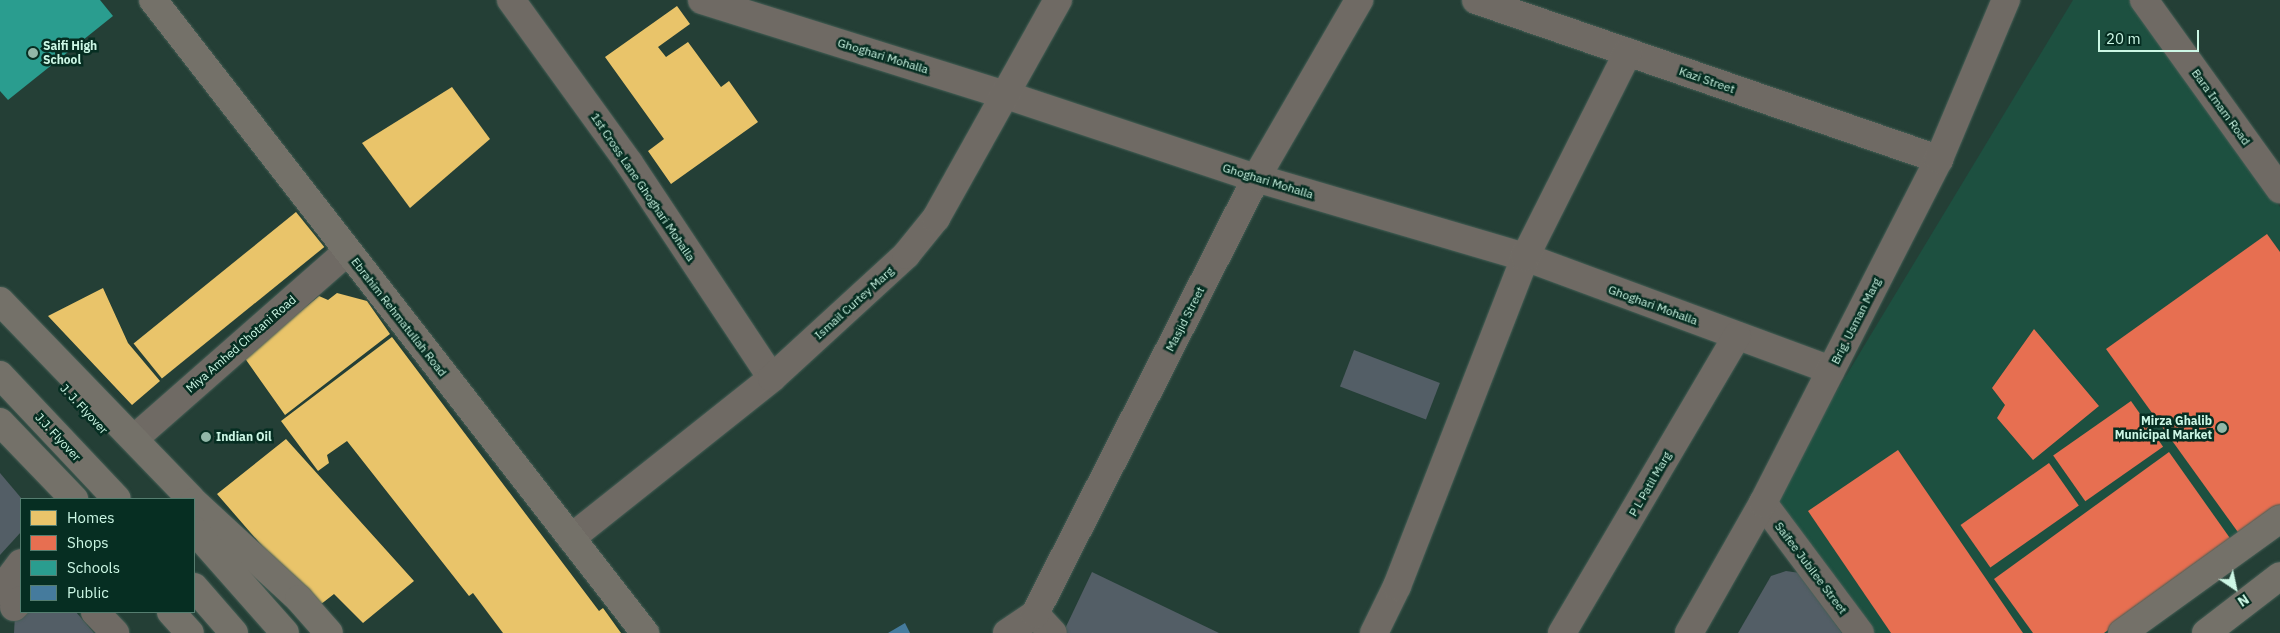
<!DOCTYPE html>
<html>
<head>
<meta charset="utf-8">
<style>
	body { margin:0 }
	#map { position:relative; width:2280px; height:633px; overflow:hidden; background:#243f36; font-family:"IBM Plex Sans",sans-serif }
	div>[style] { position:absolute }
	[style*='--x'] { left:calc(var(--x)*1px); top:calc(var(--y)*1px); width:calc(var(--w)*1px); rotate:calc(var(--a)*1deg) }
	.built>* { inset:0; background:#1d5040 }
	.homes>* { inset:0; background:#e9c46a; transform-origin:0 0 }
	.shops>* { inset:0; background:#e76f51; transform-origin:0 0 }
	.schools>* { inset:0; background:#2a9d8f }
	.public>* { inset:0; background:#457b9d }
	.building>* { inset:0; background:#535e66; transform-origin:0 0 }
	.roads { filter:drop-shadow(0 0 1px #455e55) drop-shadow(0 0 1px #455e55) }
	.minor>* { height:28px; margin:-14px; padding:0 14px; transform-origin:14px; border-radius:14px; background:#6f6a64 }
	.major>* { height:28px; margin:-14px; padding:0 14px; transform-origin:14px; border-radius:14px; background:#747169 }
	.dots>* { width:14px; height:14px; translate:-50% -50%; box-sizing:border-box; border:2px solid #062e22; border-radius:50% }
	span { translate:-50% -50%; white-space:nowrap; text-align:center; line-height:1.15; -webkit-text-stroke:5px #062e22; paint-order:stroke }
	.poi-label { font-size:12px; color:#ccf7e5; font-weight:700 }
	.left { translate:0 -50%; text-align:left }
	.right { translate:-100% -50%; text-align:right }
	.street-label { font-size:12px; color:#ccf7e5 }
	.legend { position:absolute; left:20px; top:498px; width:175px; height:115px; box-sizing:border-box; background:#062e22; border:1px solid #557e70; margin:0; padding:6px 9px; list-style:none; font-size:15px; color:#ccf7e5 }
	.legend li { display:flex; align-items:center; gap:10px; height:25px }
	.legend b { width:25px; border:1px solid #557e70 }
	.north { position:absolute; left:2210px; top:563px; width:50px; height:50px; -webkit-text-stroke:4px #062e22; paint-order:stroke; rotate:146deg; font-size:14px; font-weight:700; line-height:20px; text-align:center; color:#ccf7e5 }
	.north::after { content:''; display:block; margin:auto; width:18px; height:22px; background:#ccf7e5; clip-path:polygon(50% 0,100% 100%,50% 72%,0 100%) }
	.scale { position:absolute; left:2098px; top:30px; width:101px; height:22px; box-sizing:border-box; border:2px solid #ccf7e5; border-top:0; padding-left:6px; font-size:15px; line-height:18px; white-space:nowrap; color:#ccf7e5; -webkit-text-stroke:4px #062e22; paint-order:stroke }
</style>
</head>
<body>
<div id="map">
	<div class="built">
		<div style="clip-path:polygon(2073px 0,2133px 0,2280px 207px,2280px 528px,2130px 633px,1873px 633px,1774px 495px)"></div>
	</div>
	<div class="homes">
		<div style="clip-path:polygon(677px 6px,690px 24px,658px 47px,666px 57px,688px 42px,721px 87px,729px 81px,758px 122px,671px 184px,648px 151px,664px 139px,605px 57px)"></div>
		<div style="clip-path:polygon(452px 87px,490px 139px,410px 208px,362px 143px)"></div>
		<div style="left:296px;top:212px;width:45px;height:209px;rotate:51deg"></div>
		<div style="clip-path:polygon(103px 288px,128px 343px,160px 381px,132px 405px,48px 316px)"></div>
		<div style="clip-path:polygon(337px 293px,367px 301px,390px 334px,285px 415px,244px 357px,319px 296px,328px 300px)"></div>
		<div style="clip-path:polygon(392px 337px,599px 611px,603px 608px,621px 633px,503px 633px,473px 593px,469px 596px,347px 441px,327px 455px,329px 463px,318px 471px,281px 421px)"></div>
		<div style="clip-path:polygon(286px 439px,414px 581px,363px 623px,334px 594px,316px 608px,217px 494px)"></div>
	</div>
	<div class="shops">
		<div style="clip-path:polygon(2267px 234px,2280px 252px,2280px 507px,2240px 535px,2106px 349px)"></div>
		<div style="clip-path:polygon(2034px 329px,2099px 406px,2033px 460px,1997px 418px,2005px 405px,1992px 388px)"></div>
		<div style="left:2131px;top:401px;width:56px;height:95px;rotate:55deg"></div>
		<div style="clip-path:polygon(1898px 450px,2023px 633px,1891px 633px,1808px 511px)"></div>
		<div style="clip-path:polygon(2169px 452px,2232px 541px,2104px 633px,2033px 633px,1994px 579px)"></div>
		<div style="left:2049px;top:463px;width:52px;height:108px;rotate:55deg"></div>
	</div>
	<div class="schools">
		<div style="clip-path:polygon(0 0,100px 0,113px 16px,8px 100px,0 91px)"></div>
	</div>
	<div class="public">
		<div style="clip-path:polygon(905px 623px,910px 633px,888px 633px)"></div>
	</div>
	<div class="building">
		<div style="left:1354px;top:350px;width:92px;height:39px;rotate:21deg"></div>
		<div style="clip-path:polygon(0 473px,22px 499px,21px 532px,0 555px)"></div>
		<div style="clip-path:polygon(1786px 571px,1800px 573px,1842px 633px,1738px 633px,1771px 576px)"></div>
		<div style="clip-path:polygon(1092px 572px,1219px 633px,1063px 633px)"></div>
		<div style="clip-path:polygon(21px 612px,76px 612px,94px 633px,14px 633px,15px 615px)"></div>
	</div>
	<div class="roads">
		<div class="minor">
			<div style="--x:511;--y:0;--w:201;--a:54.1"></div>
			<div style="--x:629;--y:163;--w:258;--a:56.4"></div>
			<div style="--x:702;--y:0;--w:318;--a:17.4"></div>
			<div style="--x:1006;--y:95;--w:263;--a:18.4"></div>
			<div style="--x:1256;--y:178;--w:280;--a:16.4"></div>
			<div style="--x:1525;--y:257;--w:326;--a:20.3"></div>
			<div style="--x:1476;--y:0;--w:490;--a:19"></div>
			<div style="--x:2144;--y:0;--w:233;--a:54.3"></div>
			<div style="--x:135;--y:438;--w:283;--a:-41.3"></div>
			<div style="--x:1763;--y:503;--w:162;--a:53.3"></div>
			<div style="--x:571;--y:538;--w:257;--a:-38.5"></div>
			<div style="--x:772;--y:378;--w:182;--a:-42.5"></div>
			<div style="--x:906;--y:255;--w:48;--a:-51"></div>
			<div style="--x:936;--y:218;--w:250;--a:-60.8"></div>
			<div style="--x:0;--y:591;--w:35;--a:-53"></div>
			<div style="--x:14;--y:607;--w:10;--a:-45"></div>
			<div style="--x:95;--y:612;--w:29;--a:46"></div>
			<div style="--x:1035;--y:614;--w:26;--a:47"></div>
			<div style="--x:1007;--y:633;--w:34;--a:-34"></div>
			<div style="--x:1035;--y:614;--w:489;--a:-63.1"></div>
			<div style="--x:1256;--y:178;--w:206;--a:-59.9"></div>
			<div style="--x:1374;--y:633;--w:52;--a:-63.9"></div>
			<div style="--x:1397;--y:586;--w:353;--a:-68.7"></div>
			<div style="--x:1525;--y:257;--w:229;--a:-63.3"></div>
			<div style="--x:1562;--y:633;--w:345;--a:-59.5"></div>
			<div style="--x:1689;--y:633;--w:150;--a:-60.4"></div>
			<div style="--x:1763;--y:503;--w:386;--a:-62.9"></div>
			<div style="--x:1939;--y:159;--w:173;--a:-67.2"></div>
		</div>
		<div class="major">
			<div style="--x:153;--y:0;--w:802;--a:52.14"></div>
			<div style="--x:0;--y:301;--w:275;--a:46"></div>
			<div style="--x:0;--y:375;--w:170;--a:46.7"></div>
			<div style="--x:0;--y:422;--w:107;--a:46.1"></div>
			<div style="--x:194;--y:502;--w:143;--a:42.7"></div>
			<div style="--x:299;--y:599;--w:45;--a:48.6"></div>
			<div style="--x:194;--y:530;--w:137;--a:48.5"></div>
			<div style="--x:194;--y:587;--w:61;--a:49"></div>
			<div style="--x:171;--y:612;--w:28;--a:48"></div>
			<div style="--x:2122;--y:633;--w:195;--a:-35.8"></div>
			<div style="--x:2206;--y:633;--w:93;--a:-37.6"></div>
		</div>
	</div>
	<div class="dots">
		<div style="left:33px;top:53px;background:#91b7a8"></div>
		<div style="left:2222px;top:428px;background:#91b7a8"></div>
		<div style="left:206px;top:437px;background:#91b7a8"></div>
	</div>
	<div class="poi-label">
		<span class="left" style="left:43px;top:53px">Saifi High<br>School</span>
		<span class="right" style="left:2212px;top:428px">Mirza Ghalib<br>Municipal Market</span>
		<span class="left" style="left:216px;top:437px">Indian Oil</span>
	</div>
	<div class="street-label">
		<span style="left:883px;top:56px;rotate:17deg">Ghoghari Mohalla</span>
		<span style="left:1707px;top:80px;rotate:19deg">Kazi Street</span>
		<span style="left:2221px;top:107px;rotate:54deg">Bara Imam Road</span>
		<span style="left:1268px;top:181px;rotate:17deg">Ghoghari Mohalla</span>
		<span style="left:643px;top:187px;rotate:56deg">1st Cross Lane Ghoghari Mohalla</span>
		<span style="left:854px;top:303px;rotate:-42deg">Ismail Curtey Marg</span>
		<span style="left:1653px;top:305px;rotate:20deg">Ghoghari Mohalla</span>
		<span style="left:399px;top:317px;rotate:52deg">Ebrahim Rehmatullah Road</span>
		<span style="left:1185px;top:319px;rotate:-63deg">Masjid Street</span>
		<span style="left:1856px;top:321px;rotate:-63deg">Brig. Usman Marg</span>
		<span style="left:241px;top:344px;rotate:-41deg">Miya Amhed Chotani Road</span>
		<span style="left:84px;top:409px;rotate:47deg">J. J. Flyover</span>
		<span style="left:58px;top:437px;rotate:47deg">J.J. Flyover</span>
		<span style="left:1650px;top:484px;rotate:-60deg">P L Patil Marg</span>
		<span style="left:1811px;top:568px;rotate:53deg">Saifee Jubilee Street</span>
	</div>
	<ul class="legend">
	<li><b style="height:14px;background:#e9c46a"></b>Homes</li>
	<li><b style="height:14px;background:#e76f51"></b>Shops</li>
	<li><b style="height:14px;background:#2a9d8f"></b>Schools</li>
	<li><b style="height:14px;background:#457b9d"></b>Public</li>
	</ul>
	<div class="north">N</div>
	<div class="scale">20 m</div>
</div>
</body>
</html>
